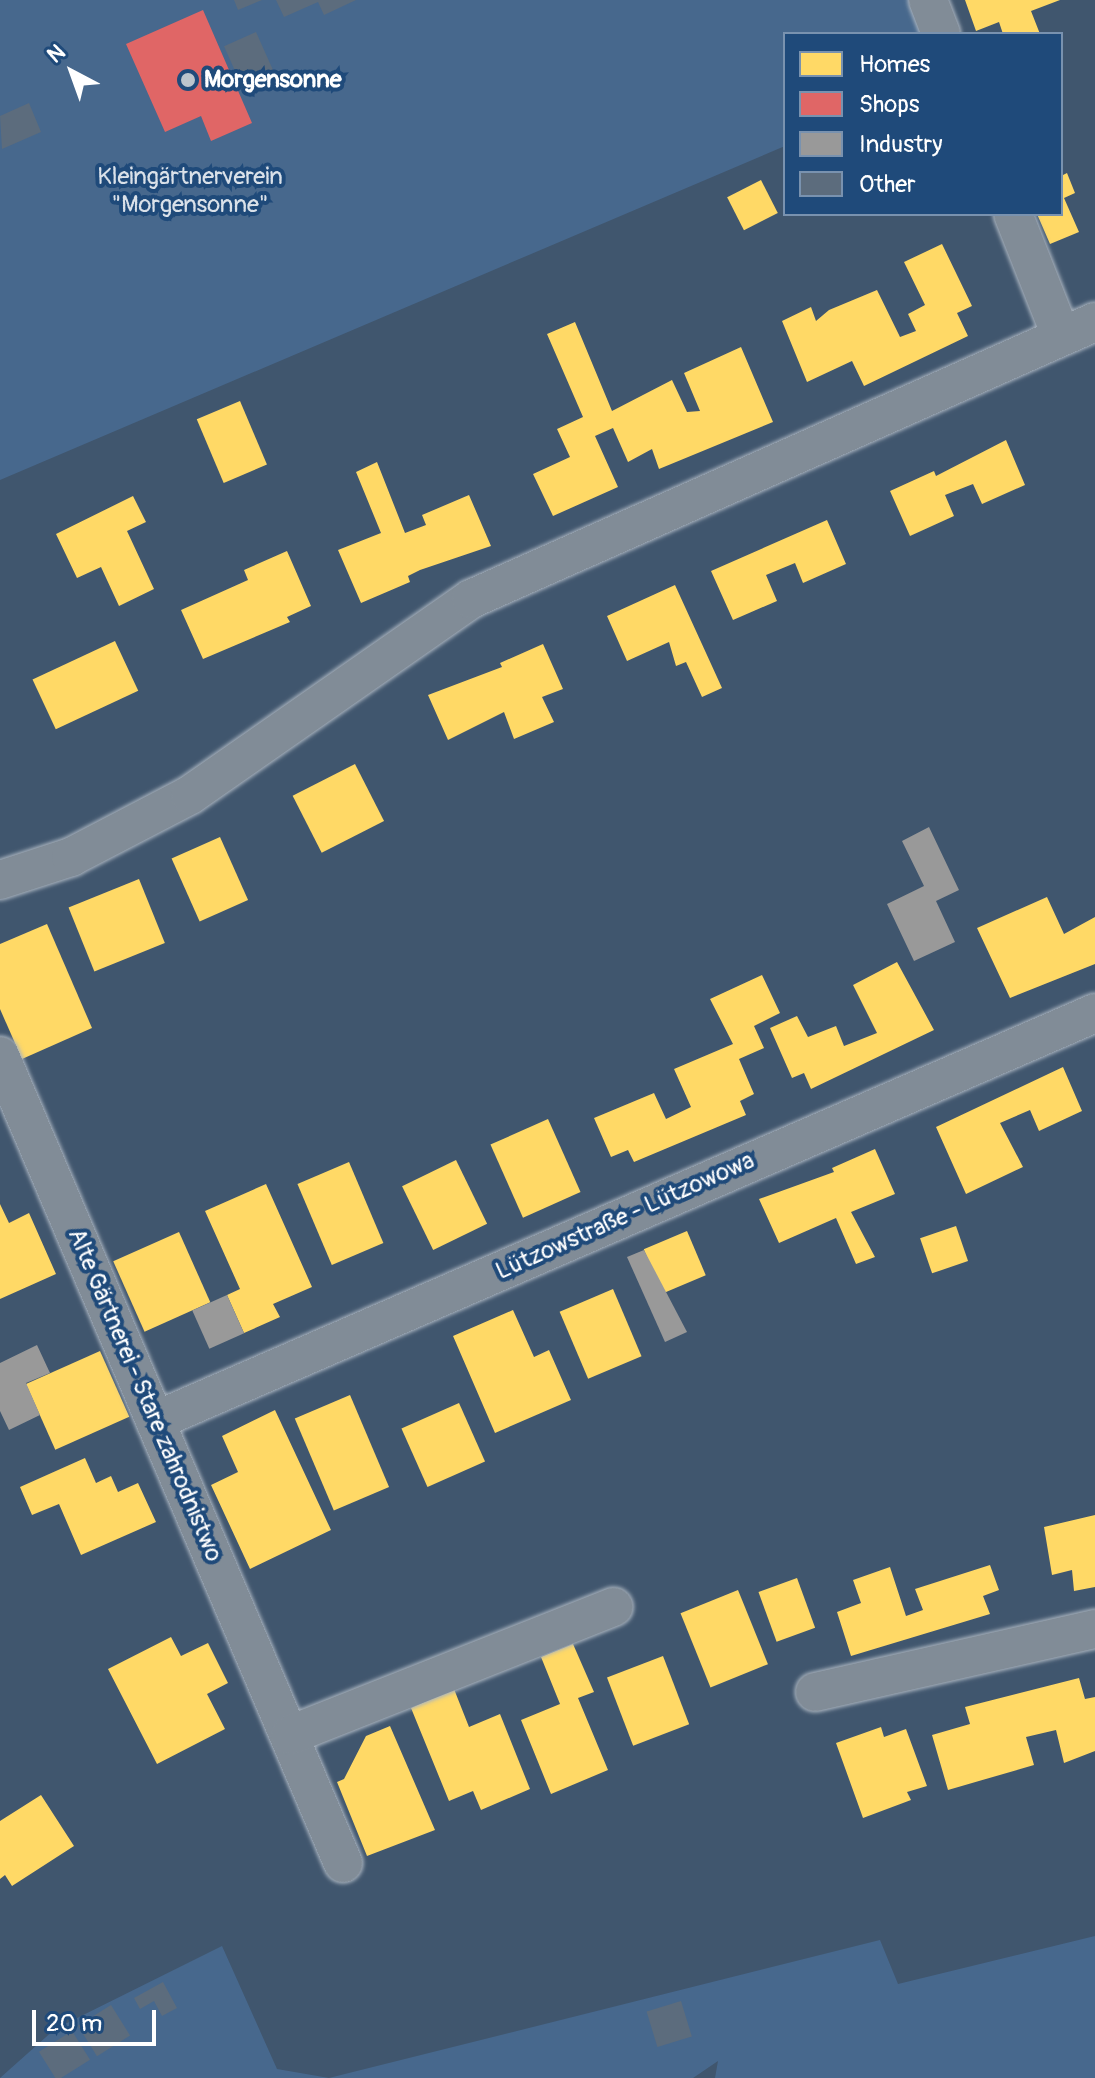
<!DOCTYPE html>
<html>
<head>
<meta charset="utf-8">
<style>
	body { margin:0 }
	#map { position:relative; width:1095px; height:2078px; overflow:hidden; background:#40566e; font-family:Pangolin,sans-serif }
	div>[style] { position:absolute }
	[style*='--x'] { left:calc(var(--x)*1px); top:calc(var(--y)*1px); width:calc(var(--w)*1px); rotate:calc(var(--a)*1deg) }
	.green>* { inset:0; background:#47688d }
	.homes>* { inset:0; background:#ffd966; transform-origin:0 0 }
	.shops>* { inset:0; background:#e06666 }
	.industry>* { inset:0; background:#999; transform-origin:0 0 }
	.building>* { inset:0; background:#5c6c7d; transform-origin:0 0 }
	.roads { filter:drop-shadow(0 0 2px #a9b3be) drop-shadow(0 0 2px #a9b3be) }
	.street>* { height:38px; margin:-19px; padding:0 19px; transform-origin:19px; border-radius:19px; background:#818c97 }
	.dots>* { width:22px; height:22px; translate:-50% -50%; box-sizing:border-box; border:4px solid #1f4a7a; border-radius:50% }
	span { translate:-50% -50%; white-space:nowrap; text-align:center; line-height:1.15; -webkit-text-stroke:8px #1f4a7a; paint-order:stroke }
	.poi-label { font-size:24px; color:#fff; font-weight:700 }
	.left { translate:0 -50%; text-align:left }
	.park-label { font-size:24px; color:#dae1e9 }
	.street-label { font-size:24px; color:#fff }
	.legend { position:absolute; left:783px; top:32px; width:280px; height:184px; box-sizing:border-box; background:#1f4a7a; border:2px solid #7992af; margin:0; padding:10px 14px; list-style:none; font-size:24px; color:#fff }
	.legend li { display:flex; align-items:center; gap:16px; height:40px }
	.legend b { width:40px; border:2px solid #7992af }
	.north { position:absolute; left:32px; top:32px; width:80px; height:80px; -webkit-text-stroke:6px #1f4a7a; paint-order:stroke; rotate:319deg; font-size:22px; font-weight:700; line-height:32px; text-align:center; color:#fff }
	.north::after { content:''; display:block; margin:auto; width:28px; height:36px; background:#fff; clip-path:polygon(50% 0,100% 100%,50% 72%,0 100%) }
	.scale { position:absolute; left:32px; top:2010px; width:124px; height:36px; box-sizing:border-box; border:4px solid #fff; border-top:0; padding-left:10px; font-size:24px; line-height:28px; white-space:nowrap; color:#fff; -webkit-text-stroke:6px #1f4a7a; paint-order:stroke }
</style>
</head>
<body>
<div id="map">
	<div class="green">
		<div style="clip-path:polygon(0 0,915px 0,929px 34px,785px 34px,785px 146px,0 480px)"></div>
		<div style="clip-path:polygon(1095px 1936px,1095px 2078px,715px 2078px,718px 2061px,693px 2078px,0 2078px,55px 2029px,222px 1946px,277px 2069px,329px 2078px,880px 1940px,898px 1984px)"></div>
	</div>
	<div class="homes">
		<div style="clip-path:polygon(965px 0,1060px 0,1031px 11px,1040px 34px,1003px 34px,999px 22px,976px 31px)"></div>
		<div style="clip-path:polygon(1067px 173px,1075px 193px,1064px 198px,1079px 232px,1050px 244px,1037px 214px,1061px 214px,1061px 176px)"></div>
		<div style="left:761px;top:180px;width:37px;height:38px;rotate:63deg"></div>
		<div style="clip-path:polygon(942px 244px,972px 306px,957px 313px,968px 336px,864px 386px,852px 361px,807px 382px,782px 321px,811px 307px,816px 321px,829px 310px,877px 290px,900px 337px,916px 331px,908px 314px,925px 305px,904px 262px)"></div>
		<div style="clip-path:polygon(575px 322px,612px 411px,672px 380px,687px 412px,700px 411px,684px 373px,741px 347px,773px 422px,659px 469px,652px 449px,628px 462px,613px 428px,595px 436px,618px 487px,553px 516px,533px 474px,570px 457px,557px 429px,583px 417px,547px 334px)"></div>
		<div style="left:240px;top:401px;width:69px;height:47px;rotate:67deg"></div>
		<div style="clip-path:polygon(1006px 440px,1025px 485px,982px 504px,973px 484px,945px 495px,954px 516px,910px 536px,890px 491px,934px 471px,936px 476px)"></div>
		<div style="clip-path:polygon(377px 462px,405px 533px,426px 525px,422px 515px,469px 495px,491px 546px,420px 570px,408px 576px,410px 582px,361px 603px,338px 550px,381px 533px,356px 472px)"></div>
		<div style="clip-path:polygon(133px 496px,146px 522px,127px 531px,154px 589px,119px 606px,101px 567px,77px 578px,56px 534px)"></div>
		<div style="clip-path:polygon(827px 520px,846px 564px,803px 583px,795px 563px,766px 575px,777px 601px,733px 620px,711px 571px)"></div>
		<div style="clip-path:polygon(287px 551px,311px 606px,287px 617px,290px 622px,203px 659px,181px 610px,248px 580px,244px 570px)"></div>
		<div style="clip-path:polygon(675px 585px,722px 688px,702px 697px,686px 662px,676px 666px,669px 642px,627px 661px,607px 616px)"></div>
		<div style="left:115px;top:641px;width:55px;height:91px;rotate:65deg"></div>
		<div style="clip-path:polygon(543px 644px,563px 689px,542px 697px,554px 722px,514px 739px,504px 712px,448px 740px,428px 695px,502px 667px,500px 663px)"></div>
		<div style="left:355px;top:764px;width:64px;height:70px;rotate:63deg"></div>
		<div style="left:220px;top:837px;width:69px;height:53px;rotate:66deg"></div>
		<div style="left:139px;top:879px;width:69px;height:76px;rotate:68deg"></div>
		<div style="clip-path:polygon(1047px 897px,1064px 934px,1095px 917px,1095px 964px,1010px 998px,977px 928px)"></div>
		<div style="clip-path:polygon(47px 924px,92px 1028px,22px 1059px,0 1009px,0 944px)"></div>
		<div style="clip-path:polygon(897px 962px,934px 1030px,811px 1089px,804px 1073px,792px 1078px,770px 1028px,797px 1016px,808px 1037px,836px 1026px,844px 1046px,877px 1033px,853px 985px)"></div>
		<div style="clip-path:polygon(762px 975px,780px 1013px,754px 1026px,764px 1048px,739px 1059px,754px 1094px,740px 1101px,746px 1115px,634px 1162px,628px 1150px,611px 1157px,594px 1118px,654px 1093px,666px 1119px,691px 1107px,674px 1069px,733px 1044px,710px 999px)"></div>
		<div style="clip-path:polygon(1063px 1067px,1082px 1111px,1039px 1131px,1030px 1110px,1000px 1123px,1023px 1167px,966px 1194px,936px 1127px)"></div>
		<div style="left:548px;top:1119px;width:80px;height:63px;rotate:66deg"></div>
		<div style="clip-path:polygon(875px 1149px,895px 1194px,851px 1212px,875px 1257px,856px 1264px,836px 1218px,779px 1243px,759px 1199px,834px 1172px,832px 1168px)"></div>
		<div style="left:456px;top:1160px;width:71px;height:60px;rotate:64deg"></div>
		<div style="left:349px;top:1162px;width:88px;height:56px;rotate:67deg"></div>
		<div style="clip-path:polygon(266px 1184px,312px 1287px,273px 1304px,280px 1317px,244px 1333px,227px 1295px,240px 1289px,205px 1211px)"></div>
		<div style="clip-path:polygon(0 1204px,9px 1223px,29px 1213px,56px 1274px,0 1299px)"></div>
		<div style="left:956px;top:1226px;width:37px;height:38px;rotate:71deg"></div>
		<div style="left:687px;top:1231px;width:48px;height:47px;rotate:67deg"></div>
		<div style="left:179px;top:1232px;width:77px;height:72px;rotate:66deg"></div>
		<div style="left:613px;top:1289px;width:73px;height:58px;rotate:67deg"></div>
		<div style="clip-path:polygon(513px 1310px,534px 1357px,549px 1350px,571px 1400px,495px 1433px,453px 1336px)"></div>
		<div style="left:100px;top:1351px;width:72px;height:81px;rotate:66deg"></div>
		<div style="left:350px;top:1395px;width:100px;height:60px;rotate:67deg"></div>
		<div style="left:459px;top:1403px;width:64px;height:63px;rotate:66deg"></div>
		<div style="clip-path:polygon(275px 1410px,331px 1530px,250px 1569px,211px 1485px,238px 1472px,222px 1436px)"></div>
		<div style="clip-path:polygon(85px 1458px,96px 1483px,111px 1476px,118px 1492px,138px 1483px,156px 1522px,81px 1555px,59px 1504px,32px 1515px,20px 1487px)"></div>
		<div style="clip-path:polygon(1095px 1515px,1095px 1587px,1074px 1591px,1072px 1570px,1052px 1575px,1044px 1527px)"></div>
		<div style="clip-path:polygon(990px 1565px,999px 1590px,983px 1596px,990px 1614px,851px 1656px,837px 1612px,861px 1603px,853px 1580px,890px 1567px,906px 1616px,923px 1610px,915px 1589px)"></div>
		<div style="left:797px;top:1578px;width:53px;height:41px;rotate:70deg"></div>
		<div style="left:738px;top:1590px;width:80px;height:62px;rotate:68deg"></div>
		<div style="clip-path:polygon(171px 1637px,181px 1656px,208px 1643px,228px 1683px,207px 1694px,225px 1729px,157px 1764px,108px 1669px)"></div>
		<div style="clip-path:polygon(573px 1644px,594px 1692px,578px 1698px,608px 1770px,551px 1794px,521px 1720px,560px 1704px,541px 1657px)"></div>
		<div style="left:663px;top:1656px;width:73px;height:60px;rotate:69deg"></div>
		<div style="clip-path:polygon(1079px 1678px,1085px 1699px,1095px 1697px,1095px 1751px,1064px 1763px,1056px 1730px,1026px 1737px,1034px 1765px,948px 1790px,932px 1735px,970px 1724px,965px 1707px)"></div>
		<div style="clip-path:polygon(454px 1689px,469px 1727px,500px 1714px,530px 1789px,481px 1810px,473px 1791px,449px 1801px,411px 1708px)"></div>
		<div style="clip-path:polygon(390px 1726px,435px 1830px,367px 1856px,337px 1782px,344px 1779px,366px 1736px)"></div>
		<div style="clip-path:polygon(881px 1727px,884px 1737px,906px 1729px,927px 1786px,907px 1792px,911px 1800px,863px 1818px,836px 1743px)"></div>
		<div style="clip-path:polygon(41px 1795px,74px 1846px,12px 1886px,5px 1875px,0 1879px,0 1821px)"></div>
	</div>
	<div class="shops">
		<div style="clip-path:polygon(203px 10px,252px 123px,211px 141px,201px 116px,165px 132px,126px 44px)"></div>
	</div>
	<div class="industry">
		<div style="clip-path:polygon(929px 827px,959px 890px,936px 901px,955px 942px,914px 961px,887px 904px,924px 886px,902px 841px)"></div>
		<div style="clip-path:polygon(644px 1250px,687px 1332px,665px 1342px,627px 1257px)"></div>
		<div style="left:227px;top:1295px;width:42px;height:38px;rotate:66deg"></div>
		<div style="clip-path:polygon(37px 1345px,50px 1373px,26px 1383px,40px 1415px,9px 1430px,0 1411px,0 1363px)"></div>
	</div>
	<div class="building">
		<div style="clip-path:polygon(234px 0,262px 0,238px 10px)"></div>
		<div style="clip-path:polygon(276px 0,356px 0,324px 15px,318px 2px,284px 17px)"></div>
		<div style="left:256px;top:32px;width:42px;height:35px;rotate:66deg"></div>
		<div style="clip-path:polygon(29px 103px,41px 132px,2px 149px,0 116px)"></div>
		<div style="clip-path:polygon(163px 1982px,177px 2008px,162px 2016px,154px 2001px,140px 2009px,134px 1998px)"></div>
		<div style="left:681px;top:2001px;width:37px;height:36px;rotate:73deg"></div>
		<div style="left:111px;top:2005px;width:36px;height:39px;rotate:58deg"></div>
		<div style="left:72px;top:2031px;width:34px;height:39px;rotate:58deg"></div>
	</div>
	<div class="roads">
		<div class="street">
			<div style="--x:928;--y:0;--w:36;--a:69"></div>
			<div style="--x:1013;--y:214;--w:131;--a:68.5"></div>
			<div style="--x:0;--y:880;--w:75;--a:-17.9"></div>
			<div style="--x:71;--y:857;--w:134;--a:-27.5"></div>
			<div style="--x:190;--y:795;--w:343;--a:-34.9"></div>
			<div style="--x:471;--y:599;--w:683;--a:-23.94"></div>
			<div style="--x:0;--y:1056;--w:877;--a:66.97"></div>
			<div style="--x:155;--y:1421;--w:1025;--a:-23.46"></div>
			<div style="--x:815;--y:1692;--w:287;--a:-12.7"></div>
			<div style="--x:290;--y:1735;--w:348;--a:-21.6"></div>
		</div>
	</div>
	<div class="dots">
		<div style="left:188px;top:80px;background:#bcc4cc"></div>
	</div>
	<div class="poi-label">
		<span class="left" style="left:204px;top:80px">Morgensonne</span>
	</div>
	<div class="park-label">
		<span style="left:190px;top:191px">Kleingärtnerverein<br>"Morgensonne"</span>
	</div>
	<div class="street-label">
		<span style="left:625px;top:1216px;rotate:-24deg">Lützowstraße - Lützowowa</span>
		<span style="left:145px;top:1395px;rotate:67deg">Alte Gärtnerei - Stare zahrodnistwo</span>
	</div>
	<ul class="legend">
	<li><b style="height:22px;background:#ffd966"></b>Homes</li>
	<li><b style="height:22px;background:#e06666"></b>Shops</li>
	<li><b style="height:22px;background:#999"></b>Industry</li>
	<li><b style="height:22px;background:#5c6c7d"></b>Other</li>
	</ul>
	<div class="north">N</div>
	<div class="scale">20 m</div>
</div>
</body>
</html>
